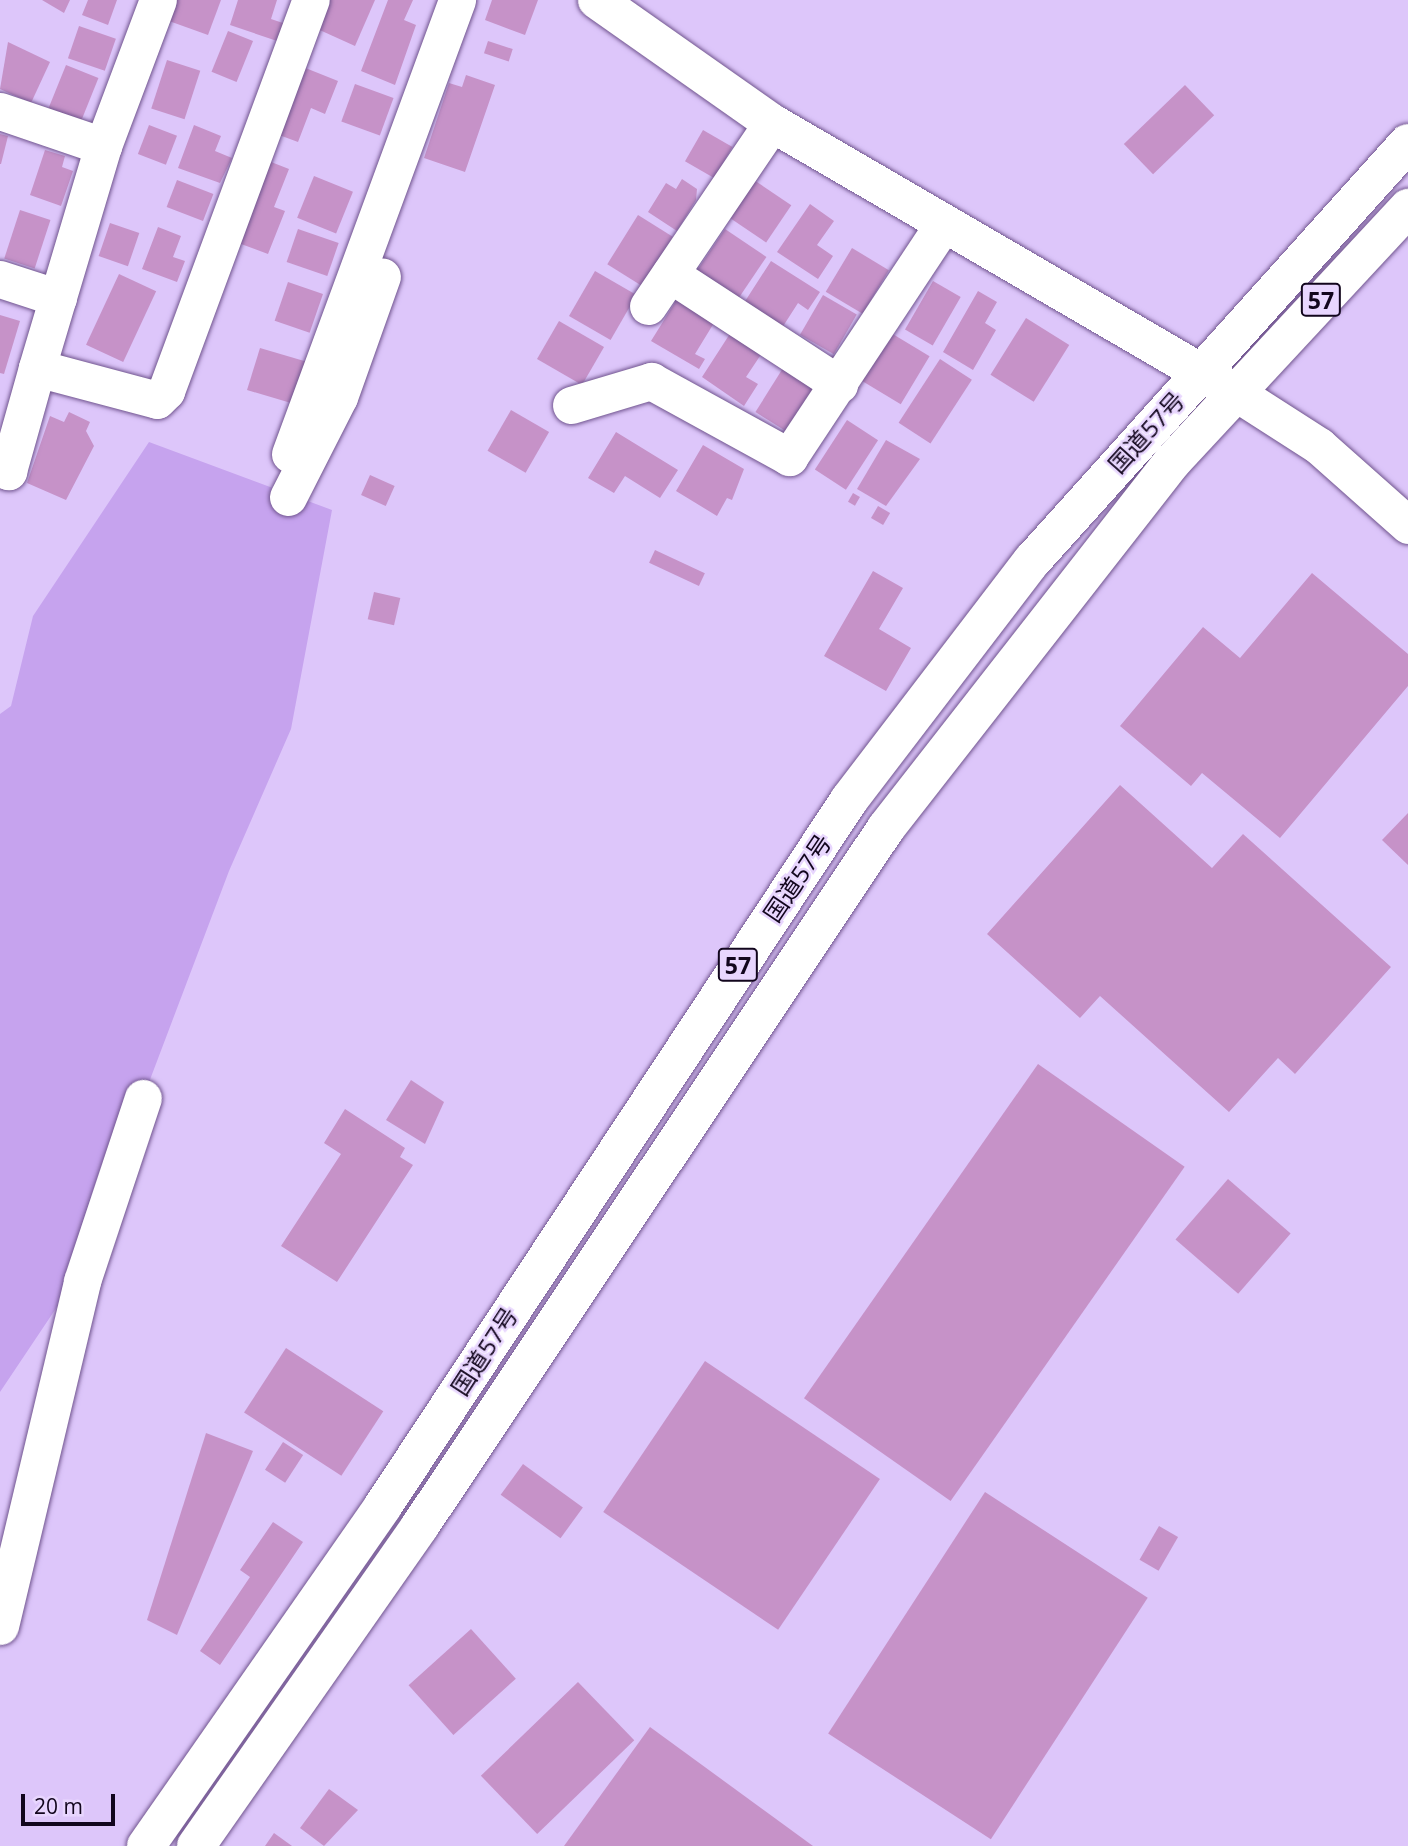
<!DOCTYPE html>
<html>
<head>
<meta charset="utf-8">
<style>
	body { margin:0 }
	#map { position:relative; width:1408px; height:1846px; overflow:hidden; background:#ddc6fa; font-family:"Open Sans","Noto Sans JP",sans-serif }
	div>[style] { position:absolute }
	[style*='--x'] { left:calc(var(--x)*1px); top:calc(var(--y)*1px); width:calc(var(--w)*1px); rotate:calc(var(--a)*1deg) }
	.green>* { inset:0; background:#c6a3ee }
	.building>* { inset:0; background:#c692c8; transform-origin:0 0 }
	.roads { filter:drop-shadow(0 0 2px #70548e) drop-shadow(0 0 2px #70548e) }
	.minor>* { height:37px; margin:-18.5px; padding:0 18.5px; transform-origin:18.5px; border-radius:18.5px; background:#fff }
	.tertiary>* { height:38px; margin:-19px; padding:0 19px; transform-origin:19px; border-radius:19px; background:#fff }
	.trunk>* { height:38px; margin:-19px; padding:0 19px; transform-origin:19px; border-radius:19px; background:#fff }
	span { translate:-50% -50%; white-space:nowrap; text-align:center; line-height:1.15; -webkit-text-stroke:5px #e8d6fe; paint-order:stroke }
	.shield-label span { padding:2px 5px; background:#e8d6fe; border:2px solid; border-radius:5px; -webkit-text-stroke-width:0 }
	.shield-label { font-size:23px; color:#12061d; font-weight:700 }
	.street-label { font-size:24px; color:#12061d }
	.scale { position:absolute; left:21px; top:1794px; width:94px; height:32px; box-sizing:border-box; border:4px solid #12061d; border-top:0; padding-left:9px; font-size:21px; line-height:24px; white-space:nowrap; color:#12061d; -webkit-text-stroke:5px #e8d6fe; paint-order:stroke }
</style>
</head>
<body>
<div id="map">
	<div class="green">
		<div style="clip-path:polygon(149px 442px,332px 510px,291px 729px,229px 871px,73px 1283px,0 1392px,0 714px,11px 706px,33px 616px)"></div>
	</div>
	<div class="building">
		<div style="clip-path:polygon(42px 0,70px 0,64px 13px)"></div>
		<div style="clip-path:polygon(88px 0,117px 0,108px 25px,82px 15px)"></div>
		<div style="clip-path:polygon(177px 0,221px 0,208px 35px,169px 21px)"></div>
		<div style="clip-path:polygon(238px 0,277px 0,271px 19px,292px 26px,286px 44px,230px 25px)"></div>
		<div style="clip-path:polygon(324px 0,375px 0,355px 46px,313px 27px)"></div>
		<div style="clip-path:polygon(388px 0,413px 0,404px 20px,416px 25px,395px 85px,361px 71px)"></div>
		<div style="clip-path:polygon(492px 0,538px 0,525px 35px,485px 20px)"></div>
		<div style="left:79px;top:26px;width:39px;height:34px;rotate:19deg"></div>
		<div style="left:228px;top:31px;width:27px;height:44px;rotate:22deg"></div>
		<div style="left:488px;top:41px;width:26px;height:13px;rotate:18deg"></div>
		<div style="clip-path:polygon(8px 42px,50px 62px,31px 103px,0 89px)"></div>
		<div style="left:167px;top:60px;width:35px;height:51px;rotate:18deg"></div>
		<div style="left:66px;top:65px;width:35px;height:50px;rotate:22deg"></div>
		<div style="clip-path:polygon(298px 65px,338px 81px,325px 114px,311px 108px,298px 142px,271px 132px)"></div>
		<div style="clip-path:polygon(466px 75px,495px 85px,465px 172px,424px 158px,449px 83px,462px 87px)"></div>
		<div style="left:355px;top:84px;width:41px;height:40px;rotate:20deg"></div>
		<div style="left:1185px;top:85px;width:42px;height:85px;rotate:46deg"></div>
		<div style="left:149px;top:125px;width:30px;height:31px;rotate:21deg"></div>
		<div style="clip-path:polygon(194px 125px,221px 136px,215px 151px,232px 158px,220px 183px,178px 168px)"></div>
		<div style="left:703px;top:130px;width:34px;height:36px;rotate:30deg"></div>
		<div style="clip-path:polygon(0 134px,8px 136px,1px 164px,0 164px)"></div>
		<div style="clip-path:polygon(45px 150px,65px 156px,62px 167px,73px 171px,61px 206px,30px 195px)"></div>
		<div style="clip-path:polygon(266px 160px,289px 169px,274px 207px,285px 211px,268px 254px,233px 241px)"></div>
		<div style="left:314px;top:176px;width:42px;height:45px;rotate:22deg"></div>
		<div style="clip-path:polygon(682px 179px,697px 189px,696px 200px,677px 231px,648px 212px,666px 183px,676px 189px)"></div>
		<div style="left:177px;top:180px;width:39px;height:29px;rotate:21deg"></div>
		<div style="left:754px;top:180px;width:45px;height:45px;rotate:34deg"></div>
		<div style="clip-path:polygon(810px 204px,834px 221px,817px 245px,833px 256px,818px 279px,777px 252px)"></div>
		<div style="left:20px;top:210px;width:32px;height:51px;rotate:18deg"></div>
		<div style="left:638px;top:215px;width:41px;height:58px;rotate:32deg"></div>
		<div style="left:110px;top:223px;width:31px;height:35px;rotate:19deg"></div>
		<div style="clip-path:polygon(158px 227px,181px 236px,173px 257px,185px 261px,177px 282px,142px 269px)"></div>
		<div style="left:298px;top:229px;width:43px;height:35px;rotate:19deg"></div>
		<div style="left:725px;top:229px;width:50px;height:52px;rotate:34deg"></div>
		<div style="left:852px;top:248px;width:43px;height:51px;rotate:31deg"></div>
		<div style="clip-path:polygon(771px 261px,820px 292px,808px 310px,798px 303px,780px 331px,742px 306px)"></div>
		<div style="left:595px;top:271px;width:48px;height:52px;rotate:30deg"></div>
		<div style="left:119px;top:274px;width:41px;height:78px;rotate:25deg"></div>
		<div style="left:933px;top:281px;width:32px;height:56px;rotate:30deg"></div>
		<div style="left:288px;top:282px;width:37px;height:41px;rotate:19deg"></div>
		<div style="clip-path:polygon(978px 291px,997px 302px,985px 323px,996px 330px,973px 370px,943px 352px)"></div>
		<div style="left:823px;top:295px;width:39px;height:46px;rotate:30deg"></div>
		<div style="clip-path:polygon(679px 296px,717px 318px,695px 354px,705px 359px,699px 369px,651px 341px)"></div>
		<div style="clip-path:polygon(0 315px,20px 321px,4px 374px,0 373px)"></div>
		<div style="left:1026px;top:318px;width:51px;height:67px;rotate:32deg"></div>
		<div style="left:559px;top:321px;width:52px;height:44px;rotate:30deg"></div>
		<div style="clip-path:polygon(733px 329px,764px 350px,746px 377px,758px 384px,744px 406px,702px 377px)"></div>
		<div style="left:891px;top:333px;width:45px;height:56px;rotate:31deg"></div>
		<div style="clip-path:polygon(260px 348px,311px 363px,291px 403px,247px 390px)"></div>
		<div style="left:940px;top:359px;width:38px;height:76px;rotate:33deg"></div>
		<div style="left:783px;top:368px;width:40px;height:52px;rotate:32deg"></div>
		<div style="left:511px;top:410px;width:44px;height:47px;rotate:30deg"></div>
		<div style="clip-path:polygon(69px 412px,90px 422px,86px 431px,94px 446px,66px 500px,27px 483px,50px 416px,64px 422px)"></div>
		<div style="left:847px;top:420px;width:37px;height:59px;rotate:33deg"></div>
		<div style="clip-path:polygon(616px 432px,678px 470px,660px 498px,625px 476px,614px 493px,588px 478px)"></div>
		<div style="clip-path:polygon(886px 440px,920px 459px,886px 506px,857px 489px)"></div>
		<div style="clip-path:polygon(703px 445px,744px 469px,732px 500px,727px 498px,717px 516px,676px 491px)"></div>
		<div style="left:370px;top:475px;width:27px;height:22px;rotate:24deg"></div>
		<div style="left:853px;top:493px;width:8px;height:10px;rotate:30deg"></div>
		<div style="left:878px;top:506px;width:14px;height:14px;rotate:30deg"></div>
		<div style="left:655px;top:550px;width:55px;height:14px;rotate:25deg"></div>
		<div style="clip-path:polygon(873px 571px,903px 588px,879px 629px,911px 648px,886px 691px,824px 656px)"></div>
		<div style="clip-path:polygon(1312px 573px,1408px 654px,1408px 686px,1280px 838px,1202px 773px,1191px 786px,1120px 726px,1203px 627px,1240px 658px)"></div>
		<div style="left:374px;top:592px;width:27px;height:28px;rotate:13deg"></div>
		<div style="clip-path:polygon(1120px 785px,1212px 868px,1243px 834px,1391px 967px,1295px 1074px,1278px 1058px,1229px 1112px,1100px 996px,1080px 1018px,987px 934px)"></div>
		<div style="clip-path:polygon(1408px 813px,1408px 865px,1382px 840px)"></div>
		<div style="left:1038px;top:1064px;width:179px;height:408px;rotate:35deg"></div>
		<div style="clip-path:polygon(411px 1080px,444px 1102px,425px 1144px,386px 1120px)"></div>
		<div style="clip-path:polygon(345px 1109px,405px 1148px,400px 1157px,413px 1165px,337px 1282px,281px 1246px,341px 1154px,324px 1143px)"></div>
		<div style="left:1228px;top:1179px;width:83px;height:80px;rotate:41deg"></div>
		<div style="left:286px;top:1348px;width:116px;height:77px;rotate:33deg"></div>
		<div style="left:705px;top:1361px;width:211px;height:182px;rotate:34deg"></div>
		<div style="clip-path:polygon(206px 1433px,253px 1451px,177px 1635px,147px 1620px)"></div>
		<div style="left:283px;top:1442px;width:24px;height:33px;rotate:33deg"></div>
		<div style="left:523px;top:1464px;width:74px;height:38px;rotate:36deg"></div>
		<div style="left:985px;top:1492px;width:194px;height:288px;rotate:33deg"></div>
		<div style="clip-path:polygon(273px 1522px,303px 1542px,220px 1665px,200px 1651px,250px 1577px,240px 1570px)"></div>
		<div style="left:1159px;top:1526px;width:22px;height:39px;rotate:30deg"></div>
		<div style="left:471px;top:1629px;width:67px;height:84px;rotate:48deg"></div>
		<div style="left:578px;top:1682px;width:81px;height:135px;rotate:46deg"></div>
		<div style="clip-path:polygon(650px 1727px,813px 1846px,564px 1846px)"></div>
		<div style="clip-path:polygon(329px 1789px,358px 1810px,324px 1846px,300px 1828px)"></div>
		<div style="clip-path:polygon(274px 1833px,292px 1846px,265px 1846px)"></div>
	</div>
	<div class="roads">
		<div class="minor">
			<div style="--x:0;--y:111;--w:109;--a:18.8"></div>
			<div style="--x:103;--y:146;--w:232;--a:106.6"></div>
			<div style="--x:37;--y:368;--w:124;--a:14.9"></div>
			<div style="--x:157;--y:400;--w:13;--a:-45"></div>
			<div style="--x:166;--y:391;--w:417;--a:-69.7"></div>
			<div style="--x:103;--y:146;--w:156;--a:-69.4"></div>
			<div style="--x:670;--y:274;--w:202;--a:33.1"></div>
			<div style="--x:0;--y:279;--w:61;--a:18.1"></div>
			<div style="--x:648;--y:306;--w:221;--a:-55.9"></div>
			<div style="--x:1235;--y:392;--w:100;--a:32.7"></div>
			<div style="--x:1319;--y:446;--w:119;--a:41.6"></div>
			<div style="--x:571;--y:405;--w:84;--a:-16.7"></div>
			<div style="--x:651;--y:381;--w:158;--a:28.8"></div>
			<div style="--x:789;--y:457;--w:277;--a:-56.5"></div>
			<div style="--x:290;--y:454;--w:484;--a:-69.8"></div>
			<div style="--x:0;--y:468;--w:9;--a:21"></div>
			<div style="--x:8;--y:471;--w:107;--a:-74.3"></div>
			<div style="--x:288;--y:497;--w:112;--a:-63"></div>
			<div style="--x:339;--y:397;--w:128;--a:-70.4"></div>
			<div style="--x:0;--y:1626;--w:355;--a:-76.6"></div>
			<div style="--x:82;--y:1281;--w:193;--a:-71.6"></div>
		</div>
		<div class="tertiary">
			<div style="--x:597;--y:0;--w:214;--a:35.1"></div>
			<div style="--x:772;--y:123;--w:529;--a:30.2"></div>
		</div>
		<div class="trunk">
			<div style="--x:146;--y:1846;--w:414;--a:-55.1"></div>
			<div style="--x:383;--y:1506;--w:846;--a:-56.57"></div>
			<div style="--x:849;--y:800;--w:301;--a:-52.6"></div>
			<div style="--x:1032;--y:561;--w:562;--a:-48.03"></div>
			<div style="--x:196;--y:1846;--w:391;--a:-55"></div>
			<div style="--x:420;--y:1526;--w:839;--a:-56.27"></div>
			<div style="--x:886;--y:828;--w:464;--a:-52"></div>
			<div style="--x:1172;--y:462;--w:347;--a:-47.1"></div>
		</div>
	</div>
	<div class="shield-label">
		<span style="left:1321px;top:300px">57</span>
		<span style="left:738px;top:965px">57</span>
	</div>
	<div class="street-label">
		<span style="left:1146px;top:432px;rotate:-48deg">国道57号</span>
		<span style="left:797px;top:878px;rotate:-56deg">国道57号</span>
		<span style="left:484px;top:1351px;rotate:-57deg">国道57号</span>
	</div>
	<div class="scale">20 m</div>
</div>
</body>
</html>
